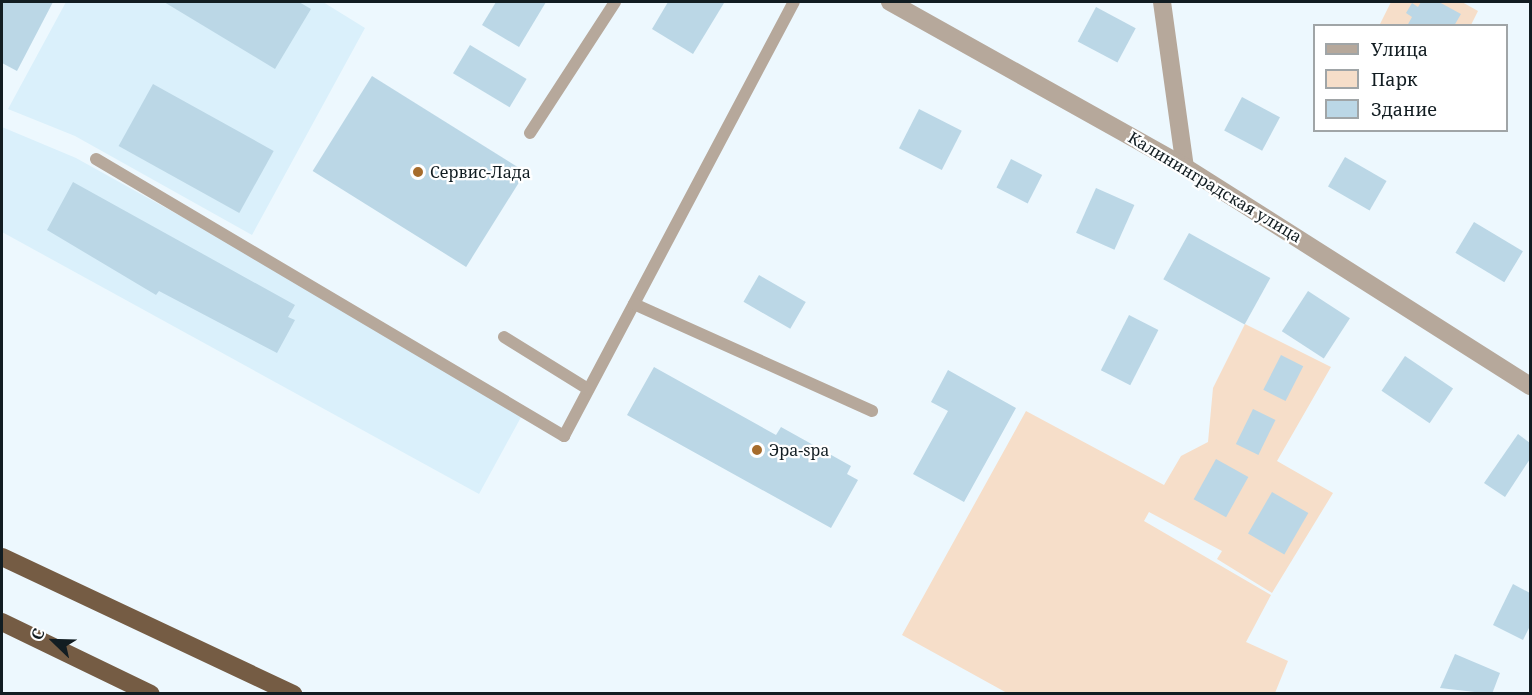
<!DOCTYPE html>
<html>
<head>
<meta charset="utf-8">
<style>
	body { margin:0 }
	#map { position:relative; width:1532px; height:695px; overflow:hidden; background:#edf8fe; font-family:"Noto Serif",serif }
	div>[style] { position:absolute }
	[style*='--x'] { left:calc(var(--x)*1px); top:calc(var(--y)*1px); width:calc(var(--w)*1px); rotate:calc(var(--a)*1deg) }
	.built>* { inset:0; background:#daf0fb }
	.green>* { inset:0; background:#f6dec9 }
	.building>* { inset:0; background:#bbd7e6; transform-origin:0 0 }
	.service>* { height:12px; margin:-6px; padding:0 6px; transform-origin:6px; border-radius:6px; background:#b6a89b }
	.minor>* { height:18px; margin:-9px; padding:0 9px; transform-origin:9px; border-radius:9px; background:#b6a89b }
	.tertiary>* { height:18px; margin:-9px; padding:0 9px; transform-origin:9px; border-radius:9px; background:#b6a89b }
	.trunk>* { height:18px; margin:-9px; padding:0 9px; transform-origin:9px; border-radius:9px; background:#755c44 }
	.dots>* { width:16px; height:16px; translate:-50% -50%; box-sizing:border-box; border:3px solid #fff; border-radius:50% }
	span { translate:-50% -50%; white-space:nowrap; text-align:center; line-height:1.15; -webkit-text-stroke:4.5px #fff; paint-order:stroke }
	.poi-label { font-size:16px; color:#121d22 }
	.left { translate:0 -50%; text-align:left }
	.street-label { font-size:16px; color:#121d22 }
	.frame { position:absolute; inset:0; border:3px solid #121d22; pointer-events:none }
	.legend { position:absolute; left:1313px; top:24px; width:195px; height:108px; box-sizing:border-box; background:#fff; border:2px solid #a0a5a7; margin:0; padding:8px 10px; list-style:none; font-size:18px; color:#121d22 }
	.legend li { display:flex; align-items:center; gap:12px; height:30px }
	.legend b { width:30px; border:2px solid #a0a5a7 }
	.north { position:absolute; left:24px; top:611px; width:60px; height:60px; -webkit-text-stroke:4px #fff; paint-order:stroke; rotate:293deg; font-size:16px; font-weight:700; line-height:24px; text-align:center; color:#121d22 }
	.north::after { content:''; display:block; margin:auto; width:21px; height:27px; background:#121d22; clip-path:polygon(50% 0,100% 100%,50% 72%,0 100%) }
</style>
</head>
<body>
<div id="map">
	<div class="built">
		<div style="clip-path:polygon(66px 2px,323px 2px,365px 28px,252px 235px,75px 136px,8px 109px)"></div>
		<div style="clip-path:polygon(2px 127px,76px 158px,526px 408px,479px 494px,2px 232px)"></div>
	</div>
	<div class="green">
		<div style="clip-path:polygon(1391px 2px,1462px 2px,1478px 11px,1471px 25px,1379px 26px)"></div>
		<div style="clip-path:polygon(1245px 324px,1331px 367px,1277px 461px,1333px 493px,1272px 593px,1217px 559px,1222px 551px,1149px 512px,1144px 521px,1271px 595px,1246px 642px,1288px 661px,1275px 693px,1007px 693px,902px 635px,1026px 411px,1164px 485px,1181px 456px,1208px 442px,1213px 388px)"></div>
	</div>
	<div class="building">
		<div style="clip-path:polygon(2px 2px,53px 2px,17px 71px,2px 63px)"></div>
		<div style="clip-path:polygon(164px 2px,299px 2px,311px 9px,275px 69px)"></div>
		<div style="clip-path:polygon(496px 2px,546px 2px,519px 47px,482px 25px)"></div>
		<div style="clip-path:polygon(668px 2px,724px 3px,693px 54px,652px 29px)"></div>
		<div style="clip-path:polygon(1421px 2px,1439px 2px,1461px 14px,1454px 26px,1407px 26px,1412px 17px,1406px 13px,1412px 3px,1418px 7px)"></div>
		<div style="left:1096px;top:7px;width:45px;height:39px;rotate:28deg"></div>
		<div style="left:470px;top:45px;width:66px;height:33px;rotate:31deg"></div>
		<div style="left:372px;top:76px;width:181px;height:112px;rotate:32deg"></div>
		<div style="left:153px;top:84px;width:138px;height:71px;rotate:29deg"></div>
		<div style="left:1242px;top:97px;width:43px;height:38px;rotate:28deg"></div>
		<div style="left:919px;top:109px;width:48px;height:44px;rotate:27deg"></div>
		<div style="left:1345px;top:157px;width:48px;height:34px;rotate:30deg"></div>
		<div style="left:1011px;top:159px;width:35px;height:32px;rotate:27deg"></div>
		<div style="clip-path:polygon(73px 182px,295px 305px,288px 317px,295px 320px,277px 353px,159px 291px,156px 295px,47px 230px)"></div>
		<div style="left:1096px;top:188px;width:42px;height:49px;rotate:24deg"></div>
		<div style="left:1474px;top:222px;width:57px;height:36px;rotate:31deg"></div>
		<div style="left:1189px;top:233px;width:93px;height:53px;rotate:29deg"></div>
		<div style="left:759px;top:275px;width:54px;height:31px;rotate:30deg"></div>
		<div style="left:1308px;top:291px;width:50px;height:48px;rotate:33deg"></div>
		<div style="left:1129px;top:315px;width:33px;height:62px;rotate:27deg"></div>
		<div style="left:1281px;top:355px;width:25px;height:39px;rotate:27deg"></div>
		<div style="left:1405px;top:356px;width:58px;height:42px;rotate:34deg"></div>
		<div style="clip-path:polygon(654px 367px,776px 435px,781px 427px,851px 466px,847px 474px,858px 480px,831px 528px,627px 415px)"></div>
		<div style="clip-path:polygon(948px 370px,1016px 408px,964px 502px,913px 474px,948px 411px,931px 402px)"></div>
		<div style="left:1253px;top:409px;width:25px;height:39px;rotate:26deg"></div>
		<div style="clip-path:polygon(1518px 434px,1530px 443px,1530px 459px,1505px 497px,1484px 483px)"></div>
		<div style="left:1216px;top:459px;width:37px;height:46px;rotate:29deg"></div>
		<div style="left:1272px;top:492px;width:42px;height:48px;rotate:30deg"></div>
		<div style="clip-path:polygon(1513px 584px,1530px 593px,1530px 626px,1523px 640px,1493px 625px)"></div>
		<div style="clip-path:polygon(1455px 654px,1500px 673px,1492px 694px,1440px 688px)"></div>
	</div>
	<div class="service">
		<div style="--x:530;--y:133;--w:156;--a:-57"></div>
		<div style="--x:96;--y:159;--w:544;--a:30.62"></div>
		<div style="--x:564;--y:436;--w:491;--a:-62.1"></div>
		<div style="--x:634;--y:304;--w:261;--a:24.2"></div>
		<div style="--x:504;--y:337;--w:99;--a:31.8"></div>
	</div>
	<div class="minor">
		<div style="--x:1162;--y:2;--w:167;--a:82.1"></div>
	</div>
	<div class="tertiary">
		<div style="--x:890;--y:2;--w:338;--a:29.2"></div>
		<div style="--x:1185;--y:167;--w:409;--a:32.4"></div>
	</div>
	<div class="trunk">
		<div style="--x:2;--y:557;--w:322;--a:25.2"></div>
		<div style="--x:2;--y:622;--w:165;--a:25.8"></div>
	</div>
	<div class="dots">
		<div style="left:418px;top:172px;background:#a66c2c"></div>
		<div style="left:757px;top:450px;background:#a66c2c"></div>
	</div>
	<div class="poi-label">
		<span class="left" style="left:430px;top:172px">Сервис-Лада</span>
		<span class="left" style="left:769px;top:450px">Эра-spa</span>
	</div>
	<div class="street-label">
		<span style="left:1215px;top:187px;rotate:31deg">Калининградская улица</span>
	</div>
	<div class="frame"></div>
	<ul class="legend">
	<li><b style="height:8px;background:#b6a89b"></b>Улица</li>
	<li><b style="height:16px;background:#f6dec9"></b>Парк</li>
	<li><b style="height:16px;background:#bbd7e6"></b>Здание</li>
	</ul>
	<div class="north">С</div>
</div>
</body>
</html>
